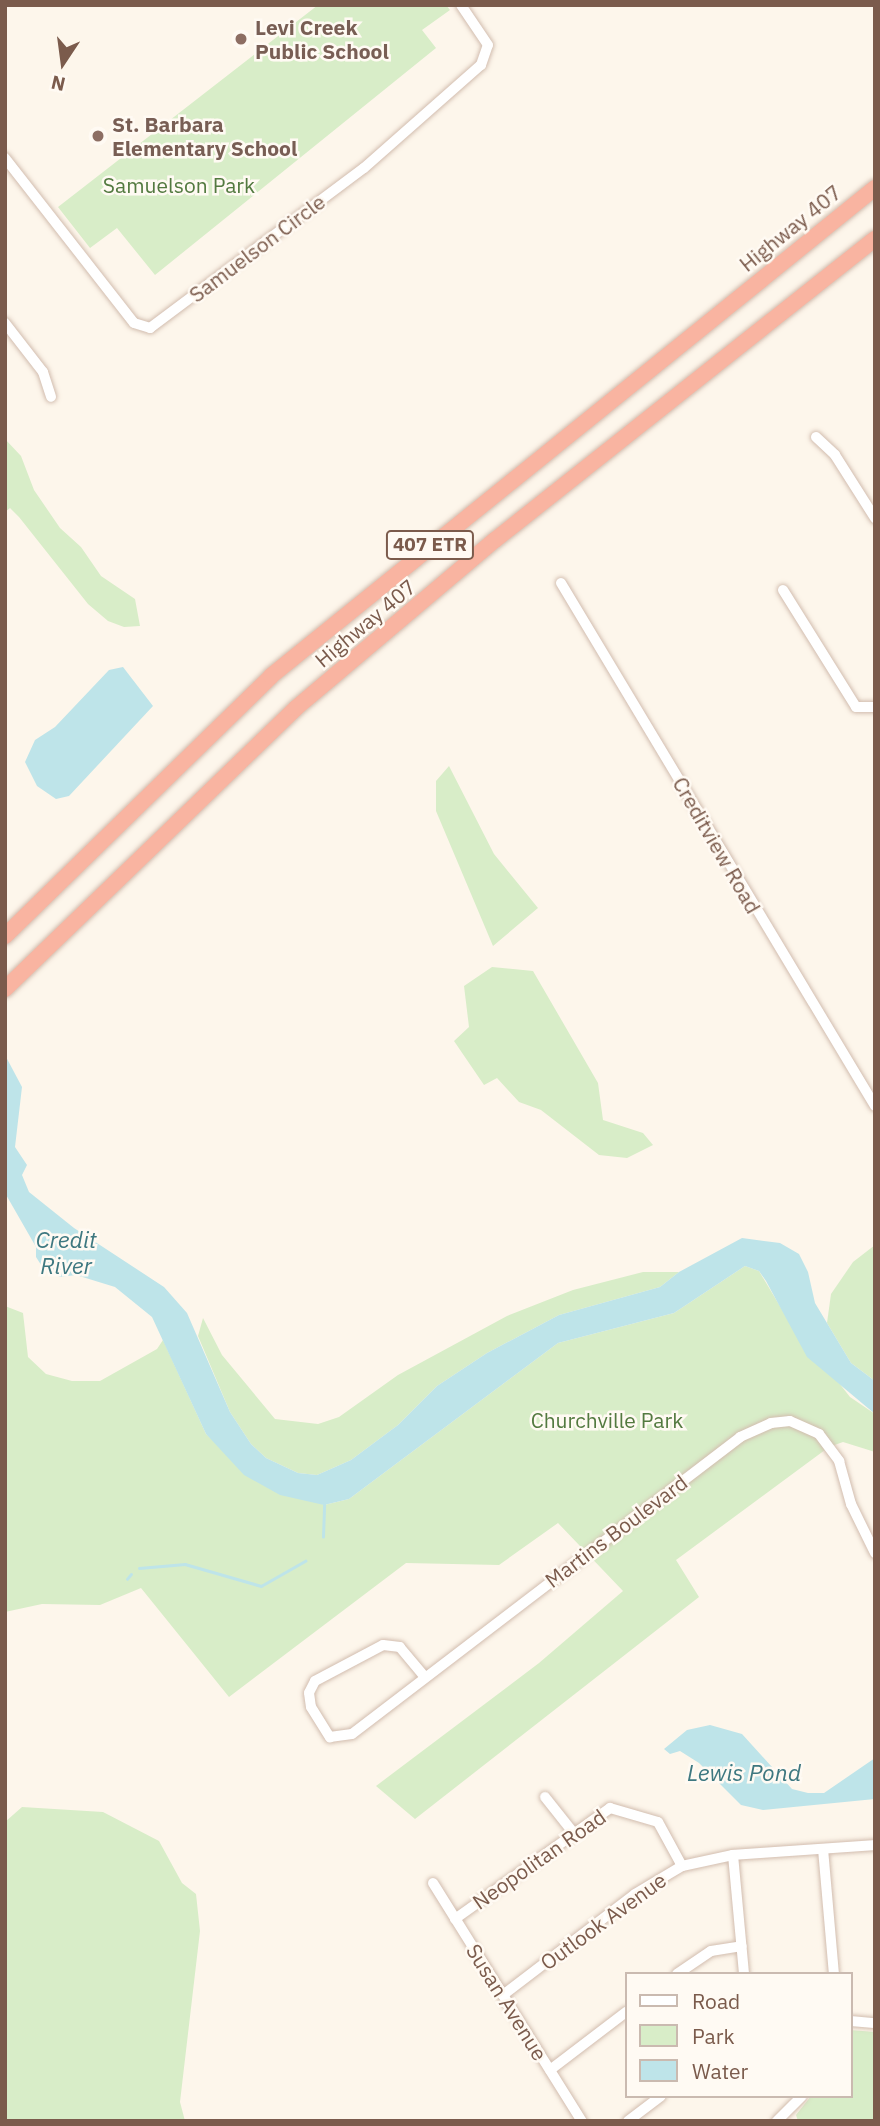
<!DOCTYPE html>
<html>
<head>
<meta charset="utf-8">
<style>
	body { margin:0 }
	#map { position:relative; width:880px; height:2126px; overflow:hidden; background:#fdf6eb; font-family:"IBM Plex Sans",sans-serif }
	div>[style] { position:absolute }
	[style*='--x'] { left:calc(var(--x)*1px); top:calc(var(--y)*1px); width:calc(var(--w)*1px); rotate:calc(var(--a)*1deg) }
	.green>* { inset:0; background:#d8edc8 }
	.water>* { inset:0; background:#bee4e9 }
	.stream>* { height:2.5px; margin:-1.25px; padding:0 1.25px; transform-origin:1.25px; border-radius:1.25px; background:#bee4e9 }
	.roads { filter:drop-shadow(0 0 2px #d2bdaf) drop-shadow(0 0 2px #d2bdaf) }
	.minor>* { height:10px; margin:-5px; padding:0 5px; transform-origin:5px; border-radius:5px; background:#fff }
	.highway>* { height:16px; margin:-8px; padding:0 8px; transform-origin:8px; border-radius:8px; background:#f9b4a1 }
	.dots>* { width:19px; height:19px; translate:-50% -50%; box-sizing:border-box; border:4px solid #fffaf3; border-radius:50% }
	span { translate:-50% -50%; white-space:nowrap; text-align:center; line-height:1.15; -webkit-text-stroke:5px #fffaf3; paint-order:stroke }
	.shield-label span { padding:2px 5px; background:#fffaf3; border:2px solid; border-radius:5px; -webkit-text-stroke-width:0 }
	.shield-label { font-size:19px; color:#7b5b4c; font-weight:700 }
	.education-label { font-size:21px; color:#785e54; font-weight:700 }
	.left { translate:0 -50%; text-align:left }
	.park-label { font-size:21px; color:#537a40 }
	.street-label { font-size:21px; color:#7b5b4c }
	.water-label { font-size:23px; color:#3e7880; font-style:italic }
	.frame { position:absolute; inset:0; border:7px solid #7b5b4c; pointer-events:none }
	.legend { position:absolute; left:625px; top:1972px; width:228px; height:126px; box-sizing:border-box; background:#fffaf3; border:2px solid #cabab0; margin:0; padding:9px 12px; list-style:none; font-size:21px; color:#7b5b4c }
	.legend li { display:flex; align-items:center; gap:14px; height:35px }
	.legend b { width:35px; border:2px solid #cabab0 }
	.north { position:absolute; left:28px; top:28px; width:70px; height:70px; -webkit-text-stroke:5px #fffaf3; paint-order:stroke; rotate:193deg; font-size:19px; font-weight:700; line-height:28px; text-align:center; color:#7b5b4c }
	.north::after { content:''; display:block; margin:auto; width:24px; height:32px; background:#7b5b4c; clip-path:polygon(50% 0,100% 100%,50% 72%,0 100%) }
</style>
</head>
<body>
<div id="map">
	<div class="green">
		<div style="clip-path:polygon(318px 5px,446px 5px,450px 10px,422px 30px,436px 48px,155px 275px,117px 228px,90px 248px,58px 207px)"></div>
		<div style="clip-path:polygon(5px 439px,21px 456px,34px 490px,60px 528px,81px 547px,101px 576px,135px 599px,140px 626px,124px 627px,108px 621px,88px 604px,19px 517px,10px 508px,5px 512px)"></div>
		<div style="clip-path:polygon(449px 766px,494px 854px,538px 908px,493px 946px,436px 811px,436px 781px)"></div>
		<div style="clip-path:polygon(492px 967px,533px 971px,598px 1083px,603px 1120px,643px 1133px,653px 1145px,627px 1158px,599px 1155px,541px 1110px,519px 1102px,497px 1078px,484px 1085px,454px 1041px,469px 1027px,464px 986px)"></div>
		<div style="clip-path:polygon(875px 1245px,875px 1381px,851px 1363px,827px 1323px,831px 1294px,853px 1262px)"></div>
		<div style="clip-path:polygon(745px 1266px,759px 1271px,784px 1313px,850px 1397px,875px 1414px,875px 1452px,843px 1442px,829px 1447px,676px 1560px,699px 1597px,415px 1819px,376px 1786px,539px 1663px,623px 1591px,558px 1523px,499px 1565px,406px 1563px,229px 1697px,141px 1588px,100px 1605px,42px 1604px,5px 1612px,5px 1306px,23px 1313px,28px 1357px,46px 1374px,72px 1381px,100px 1381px,157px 1349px,163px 1340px,206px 1434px,219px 1446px,324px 1505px,349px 1499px,558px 1343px,674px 1313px)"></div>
		<div style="clip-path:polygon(643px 1272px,679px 1272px,660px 1287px,559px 1315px,487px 1353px,437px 1386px,398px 1425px,351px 1460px,317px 1475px,298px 1473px,266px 1458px,251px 1444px,230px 1412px,198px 1336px,203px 1318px,222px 1355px,275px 1419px,318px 1424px,339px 1417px,398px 1375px,507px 1316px,573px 1290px)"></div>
		<div style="clip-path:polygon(22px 1807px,103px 1812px,159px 1841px,182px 1883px,196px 1894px,200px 1931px,180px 2102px,185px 2121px,5px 2121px,5px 1822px)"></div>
		<div style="clip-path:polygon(850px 2030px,875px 2032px,875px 2121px,798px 2121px,796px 2115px,811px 2096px,850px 2096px)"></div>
	</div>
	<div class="water">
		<div style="clip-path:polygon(123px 667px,153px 706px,69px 796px,56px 799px,37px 786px,25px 762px,35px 740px,55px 727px,109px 670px)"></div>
		<div style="clip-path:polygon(5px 1055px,22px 1087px,15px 1147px,27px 1165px,22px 1175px,29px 1192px,74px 1228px,164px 1287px,187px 1313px,230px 1412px,251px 1444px,266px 1458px,298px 1473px,317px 1475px,351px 1460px,398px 1425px,437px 1386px,487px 1353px,559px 1315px,660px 1287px,679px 1272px,742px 1238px,780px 1243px,799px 1254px,808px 1272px,815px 1303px,851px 1363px,875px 1381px,875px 1414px,807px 1357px,766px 1281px,759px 1271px,745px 1266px,674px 1313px,558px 1343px,349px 1499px,324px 1505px,280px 1495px,244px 1475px,206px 1434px,152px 1317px,115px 1287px,76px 1275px,60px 1277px,43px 1268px,36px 1257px,36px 1247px,5px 1193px)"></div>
		<div style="clip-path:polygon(710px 1725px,742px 1734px,792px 1789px,808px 1793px,824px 1793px,875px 1758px,875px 1799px,763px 1810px,741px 1805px,699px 1763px,680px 1751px,670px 1754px,664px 1749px,687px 1730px)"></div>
	</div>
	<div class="stream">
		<div style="--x:323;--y:1537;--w:32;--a:-88"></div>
		<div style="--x:139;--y:1568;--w:46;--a:-5"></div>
		<div style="--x:185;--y:1564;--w:79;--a:16.1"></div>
		<div style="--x:261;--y:1586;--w:51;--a:-29.6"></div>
		<div style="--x:127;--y:1579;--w:6;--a:-51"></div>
	</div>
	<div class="roads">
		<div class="minor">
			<div style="--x:5;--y:158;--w:209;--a:52"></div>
			<div style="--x:134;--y:323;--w:17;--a:17"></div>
			<div style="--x:150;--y:328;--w:267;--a:-36.8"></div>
			<div style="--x:364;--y:168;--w:156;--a:-41.4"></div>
			<div style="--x:481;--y:65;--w:21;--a:-71"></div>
			<div style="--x:488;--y:45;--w:48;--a:-124"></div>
			<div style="--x:5;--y:323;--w:62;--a:52.2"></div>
			<div style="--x:43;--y:372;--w:26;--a:72"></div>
			<div style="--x:816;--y:437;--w:26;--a:43"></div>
			<div style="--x:835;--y:455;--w:75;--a:57.6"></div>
			<div style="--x:561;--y:583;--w:610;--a:59.02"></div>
			<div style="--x:783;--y:590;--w:138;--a:58"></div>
			<div style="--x:856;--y:707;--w:19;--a:0"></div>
			<div style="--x:424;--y:1676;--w:38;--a:-130"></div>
			<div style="--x:400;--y:1647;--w:17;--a:-173"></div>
			<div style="--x:383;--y:1645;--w:77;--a:152.1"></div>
			<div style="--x:315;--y:1681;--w:13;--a:117"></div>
			<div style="--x:309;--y:1693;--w:14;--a:82"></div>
			<div style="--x:311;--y:1707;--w:36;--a:58"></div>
			<div style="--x:330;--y:1737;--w:22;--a:-8"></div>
			<div style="--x:352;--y:1734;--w:489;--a:-37.4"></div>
			<div style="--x:740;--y:1437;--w:34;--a:-24"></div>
			<div style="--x:771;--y:1423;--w:19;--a:-6"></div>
			<div style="--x:790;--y:1421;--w:32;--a:24"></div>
			<div style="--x:819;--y:1434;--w:34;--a:53"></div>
			<div style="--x:839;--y:1461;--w:45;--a:74.4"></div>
			<div style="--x:851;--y:1504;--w:55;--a:63.9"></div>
			<div style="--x:545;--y:1797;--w:43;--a:51.5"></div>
			<div style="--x:823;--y:1849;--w:125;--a:85"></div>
			<div style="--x:733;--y:1855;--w:120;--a:84.7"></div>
			<div style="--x:433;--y:1883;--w:281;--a:58"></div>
			<div style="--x:455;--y:1919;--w:191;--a:-35.6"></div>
			<div style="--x:610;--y:1808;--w:50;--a:16.3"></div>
			<div style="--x:658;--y:1822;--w:50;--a:61.4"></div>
			<div style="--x:677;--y:1974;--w:41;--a:-34.1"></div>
			<div style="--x:711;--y:1951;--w:31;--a:-9"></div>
			<div style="--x:503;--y:1995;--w:166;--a:-37.4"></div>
			<div style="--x:635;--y:1894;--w:55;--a:-30.8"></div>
			<div style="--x:682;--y:1866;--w:52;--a:-12.2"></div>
			<div style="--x:733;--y:1855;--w:142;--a:-4"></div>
			<div style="--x:850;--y:2021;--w:25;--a:5"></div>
			<div style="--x:550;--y:2070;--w:96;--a:-37.3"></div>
			<div style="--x:628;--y:2121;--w:41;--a:-37.1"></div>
			<div style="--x:777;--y:2121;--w:35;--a:-45"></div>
		</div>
		<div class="highway">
			<div style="--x:5;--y:936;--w:372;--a:-44.3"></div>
			<div style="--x:271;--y:676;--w:777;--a:-38.94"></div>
			<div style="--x:5;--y:989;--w:405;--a:-44"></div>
			<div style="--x:296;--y:708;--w:260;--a:-40.2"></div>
			<div style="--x:495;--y:540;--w:485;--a:-38.4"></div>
		</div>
	</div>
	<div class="dots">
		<div style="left:241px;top:39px;background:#8d6e63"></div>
		<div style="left:98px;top:136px;background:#8d6e63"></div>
	</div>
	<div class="shield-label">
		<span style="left:430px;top:545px">407 ETR</span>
	</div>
	<div class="education-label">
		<span class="left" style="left:255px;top:39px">Levi Creek<br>Public School</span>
		<span class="left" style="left:112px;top:136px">St. Barbara<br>Elementary School</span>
	</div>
	<div class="park-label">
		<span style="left:179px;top:185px">Samuelson Park</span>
		<span style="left:607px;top:1420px">Churchville Park</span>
	</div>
	<div class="street-label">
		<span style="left:790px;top:228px;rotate:-39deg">Highway 407</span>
		<span style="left:257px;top:248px;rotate:-37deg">Samuelson Circle</span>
		<span style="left:365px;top:623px;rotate:-40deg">Highway 407</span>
		<span style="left:717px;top:845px;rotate:60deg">Creditview Road</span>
		<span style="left:616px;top:1531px;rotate:-37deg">Martins Boulevard</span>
		<span style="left:539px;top:1859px;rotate:-35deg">Neopolitan Road</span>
		<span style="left:603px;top:1921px;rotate:-36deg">Outlook Avenue</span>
		<span style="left:507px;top:2002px;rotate:58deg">Susan Avenue</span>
	</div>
	<div class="water-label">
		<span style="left:66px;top:1252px">Credit<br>River</span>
		<span style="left:744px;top:1772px">Lewis Pond</span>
	</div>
	<div class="frame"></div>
	<ul class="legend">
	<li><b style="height:9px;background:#fff"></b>Road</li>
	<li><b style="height:19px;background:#d8edc8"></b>Park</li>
	<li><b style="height:19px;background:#bee4e9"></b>Water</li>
	</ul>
	<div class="north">N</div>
</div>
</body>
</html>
